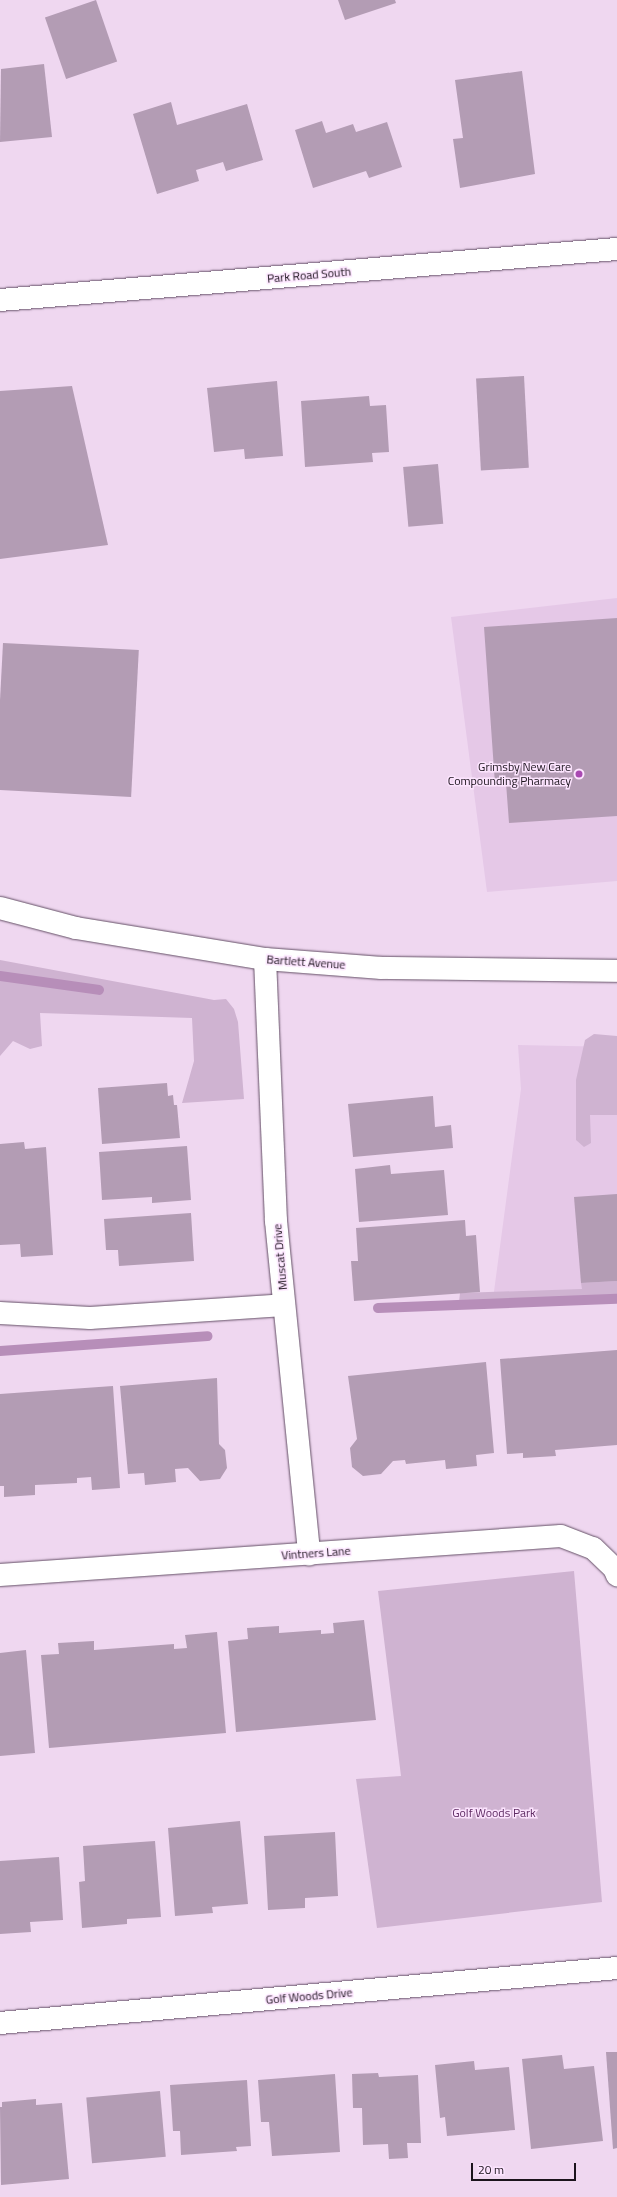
<!DOCTYPE html>
<html>
<head>
<meta charset="utf-8">
<style>
	body { margin:0 }
	#map { position:relative; width:617px; height:2197px; overflow:hidden; background:#efd7f0; font-family:"Titillium Web",sans-serif }
	div>[style] { position:absolute }
	[style*='--x'] { left:calc(var(--x)*1px); top:calc(var(--y)*1px); width:calc(var(--w)*1px); rotate:calc(var(--a)*1deg) }
	.built>* { inset:0; background:#e5c8e7 }
	.green>* { inset:0; background:#cfb3d1 }
	.stream>* { height:10px; margin:-5px; padding:0 5px; transform-origin:5px; border-radius:5px; background:#b78eb9 }
	.building>* { inset:0; background:#b39cb4; transform-origin:0 0 }
	.roads { filter:drop-shadow(0 0 1px #645066) drop-shadow(0 0 1px #645066) }
	.minor>* { height:22px; margin:-11px; padding:0 11px; transform-origin:11px; border-radius:11px; background:#fff }
	.major>* { height:22px; margin:-11px; padding:0 11px; transform-origin:11px; border-radius:11px; background:#fff }
	.dots>* { width:11px; height:11px; translate:-50% -50%; box-sizing:border-box; border:2px solid #fce4fe; border-radius:50% }
	span { translate:-50% -50%; white-space:nowrap; text-align:center; line-height:1.15; -webkit-text-stroke:3px #fce4fe; paint-order:stroke }
	.street-label { font-size:12px; color:#1b131c }
	.poi-label { font-size:12px; color:#1b131c }
	.right { translate:-100% -50%; text-align:right }
	.park-label { font-size:12px; color:#5e2b63 }
	.scale { position:absolute; left:471px; top:2163px; width:105px; height:18px; box-sizing:border-box; border:2px solid #1b131c; border-top:0; padding-left:5px; font-size:12px; line-height:14px; white-space:nowrap; color:#1b131c; -webkit-text-stroke:3px #fce4fe; paint-order:stroke }
</style>
</head>
<body>
<div id="map">
	<div class="built">
		<div style="clip-path:polygon(617px 598px,617px 881px,487px 892px,451px 617px)"></div>
		<div style="clip-path:polygon(518px 1045px,617px 1047px,617px 1297px,493px 1299px,521px 1089px)"></div>
	</div>
	<div class="green">
		<div style="clip-path:polygon(0 960px,214px 1000px,226px 999px,234px 1009px,238px 1022px,244px 1099px,182px 1103px,194px 1061px,192px 1018px,40px 1013px,42px 1046px,30px 1049px,13px 1041px,0 1056px)"></div>
		<div style="clip-path:polygon(594px 1034px,617px 1036px,617px 1115px,590px 1115px,591px 1143px,584px 1147px,576px 1140px,576px 1080px,585px 1040px)"></div>
		<div style="clip-path:polygon(617px 1281px,617px 1297px,459px 1302px,460px 1293px,582px 1289px,581px 1283px)"></div>
		<div style="clip-path:polygon(574px 1571px,602px 1902px,377px 1928px,356px 1779px,401px 1776px,378px 1591px)"></div>
	</div>
	<div class="stream">
		<div style="--x:0;--y:976;--w:100;--a:8"></div>
		<div style="--x:378;--y:1308;--w:239;--a:-2.2"></div>
		<div style="--x:0;--y:1351;--w:208;--a:-4.1"></div>
	</div>
	<div class="building">
		<div style="left:96px;top:0;width:65px;height:54px;rotate:71deg"></div>
		<div style="clip-path:polygon(338px 0,395px 0,396px 3px,345px 20px)"></div>
		<div style="clip-path:polygon(44px 64px,52px 137px,0 142px,1px 69px)"></div>
		<div style="clip-path:polygon(522px 71px,535px 174px,460px 188px,453px 139px,463px 138px,455px 80px)"></div>
		<div style="clip-path:polygon(171px 102px,177px 125px,247px 104px,263px 160px,226px 171px,223px 162px,196px 170px,199px 181px,157px 194px,133px 114px)"></div>
		<div style="clip-path:polygon(322px 121px,326px 133px,353px 124px,356px 132px,387px 122px,402px 167px,369px 178px,366px 171px,313px 188px,295px 130px)"></div>
		<div style="left:524px;top:376px;width:92px;height:48px;rotate:87deg"></div>
		<div style="clip-path:polygon(277px 381px,283px 456px,245px 459px,244px 449px,214px 452px,207px 388px)"></div>
		<div style="clip-path:polygon(72px 386px,108px 545px,0 559px,0 391px)"></div>
		<div style="clip-path:polygon(369px 396px,370px 406px,386px 405px,389px 452px,372px 453px,373px 462px,305px 467px,301px 401px)"></div>
		<div style="left:438px;top:464px;width:60px;height:35px;rotate:85deg"></div>
		<div style="clip-path:polygon(617px 618px,617px 816px,509px 823px,506px 783px,495px 784px,484px 627px)"></div>
		<div style="left:3px;top:643px;width:136px;height:147px;rotate:3deg"></div>
		<div style="clip-path:polygon(167px 1083px,168px 1096px,173px 1095px,174px 1105px,177px 1105px,180px 1138px,102px 1144px,98px 1088px)"></div>
		<div style="clip-path:polygon(433px 1096px,435px 1127px,451px 1125px,453px 1148px,353px 1157px,348px 1104px)"></div>
		<div style="clip-path:polygon(24px 1142px,25px 1149px,46px 1147px,53px 1255px,21px 1257px,20px 1244px,0 1245px,0 1144px)"></div>
		<div style="clip-path:polygon(187px 1146px,191px 1200px,152px 1203px,152px 1197px,102px 1200px,99px 1152px)"></div>
		<div style="clip-path:polygon(390px 1165px,391px 1174px,444px 1170px,448px 1215px,359px 1222px,355px 1169px)"></div>
		<div style="clip-path:polygon(617px 1194px,617px 1281px,581px 1283px,574px 1197px)"></div>
		<div style="clip-path:polygon(191px 1213px,194px 1261px,119px 1266px,118px 1250px,106px 1250px,104px 1219px)"></div>
		<div style="clip-path:polygon(465px 1220px,466px 1236px,476px 1235px,480px 1292px,354px 1301px,351px 1261px,358px 1261px,356px 1228px)"></div>
		<div style="clip-path:polygon(617px 1350px,617px 1445px,555px 1450px,556px 1456px,523px 1458px,523px 1453px,507px 1454px,500px 1359px)"></div>
		<div style="clip-path:polygon(486px 1362px,494px 1453px,476px 1455px,477px 1466px,446px 1469px,445px 1460px,406px 1464px,405px 1460px,393px 1461px,381px 1474px,363px 1476px,352px 1467px,350px 1448px,357px 1439px,348px 1376px)"></div>
		<div style="clip-path:polygon(217px 1378px,219px 1444px,225px 1450px,227px 1468px,220px 1479px,200px 1481px,188px 1468px,175px 1469px,176px 1482px,145px 1485px,144px 1473px,128px 1474px,120px 1386px)"></div>
		<div style="clip-path:polygon(113px 1386px,120px 1488px,92px 1490px,91px 1477px,77px 1478px,77px 1483px,35px 1485px,35px 1495px,4px 1497px,4px 1486px,0 1486px,0 1394px)"></div>
		<div style="clip-path:polygon(364px 1620px,376px 1720px,236px 1732px,228px 1641px,248px 1639px,247px 1628px,279px 1626px,279px 1633px,321px 1630px,321px 1634px,334px 1633px,333px 1623px)"></div>
		<div style="clip-path:polygon(217px 1632px,226px 1733px,49px 1748px,41px 1655px,59px 1654px,58px 1643px,94px 1641px,94px 1650px,174px 1644px,174px 1649px,187px 1648px,185px 1635px)"></div>
		<div style="clip-path:polygon(26px 1650px,35px 1753px,0 1756px,0 1653px)"></div>
		<div style="clip-path:polygon(240px 1821px,248px 1904px,212px 1907px,213px 1913px,175px 1916px,168px 1828px)"></div>
		<div style="clip-path:polygon(335px 1832px,338px 1896px,305px 1898px,305px 1908px,268px 1910px,264px 1836px)"></div>
		<div style="clip-path:polygon(155px 1841px,161px 1917px,127px 1919px,127px 1924px,82px 1928px,79px 1882px,85px 1881px,83px 1846px)"></div>
		<div style="clip-path:polygon(59px 1857px,63px 1920px,30px 1922px,31px 1932px,0 1934px,0 1861px)"></div>
		<div style="clip-path:polygon(606px 2052px,617px 2052px,617px 2148px,613px 2149px)"></div>
		<div style="clip-path:polygon(562px 2055px,564px 2069px,594px 2066px,603px 2141px,531px 2149px,522px 2059px)"></div>
		<div style="clip-path:polygon(474px 2061px,475px 2070px,509px 2067px,515px 2130px,447px 2136px,445px 2117px,440px 2118px,435px 2065px)"></div>
		<div style="clip-path:polygon(378px 2073px,379px 2077px,418px 2075px,421px 2143px,407px 2143px,408px 2158px,389px 2159px,388px 2144px,363px 2145px,362px 2108px,353px 2108px,352px 2074px)"></div>
		<div style="clip-path:polygon(335px 2074px,340px 2152px,272px 2156px,269px 2122px,261px 2122px,258px 2080px)"></div>
		<div style="clip-path:polygon(247px 2080px,251px 2146px,236px 2147px,237px 2151px,181px 2155px,180px 2131px,173px 2131px,170px 2085px)"></div>
		<div style="left:160px;top:2091px;width:66px;height:74px;rotate:85deg"></div>
		<div style="clip-path:polygon(36px 2099px,36px 2105px,62px 2103px,69px 2179px,1px 2185px,0 2107px,2px 2107px,2px 2102px)"></div>
	</div>
	<div class="roads">
		<div class="minor">
			<div style="--x:0;--y:908;--w:79;--a:14.7"></div>
			<div style="--x:76;--y:928;--w:192;--a:9.3"></div>
			<div style="--x:265;--y:959;--w:117;--a:4.4"></div>
			<div style="--x:382;--y:968;--w:235;--a:0.7"></div>
			<div style="--x:265;--y:959;--w:262;--a:87.6"></div>
			<div style="--x:276;--y:1221;--w:335;--a:84.3"></div>
			<div style="--x:0;--y:1313;--w:90;--a:3.2"></div>
			<div style="--x:90;--y:1318;--w:194;--a:-3.8"></div>
			<div style="--x:0;--y:1575;--w:562;--a:-3.98"></div>
			<div style="--x:561;--y:1536;--w:34;--a:21"></div>
			<div style="--x:593;--y:1548;--w:29;--a:44"></div>
			<div style="--x:614;--y:1568;--w:8;--a:67"></div>
			<div style="--x:0;--y:2023;--w:619;--a:-5.09"></div>
		</div>
		<div class="major">
			<div style="--x:0;--y:300;--w:619;--a:-4.73"></div>
		</div>
	</div>
	<div class="dots">
		<div style="left:579px;top:774px;background:#a949b2"></div>
	</div>
	<div class="street-label">
		<span style="left:309px;top:275px;rotate:-5deg">Park Road South</span>
		<span style="left:306px;top:962px;rotate:4deg">Bartlett Avenue</span>
		<span style="left:280px;top:1257px;rotate:-95deg">Muscat Drive</span>
		<span style="left:316px;top:1553px;rotate:-4deg">Vintners Lane</span>
		<span style="left:309px;top:1996px;rotate:-5deg">Golf Woods Drive</span>
	</div>
	<div class="poi-label">
		<span class="right" style="left:571px;top:774px">Grimsby New Care<br>Compounding Pharmacy</span>
	</div>
	<div class="park-label">
		<span style="left:494px;top:1813px">Golf Woods Park</span>
	</div>
	<div class="scale">20 m</div>
</div>
</body>
</html>
